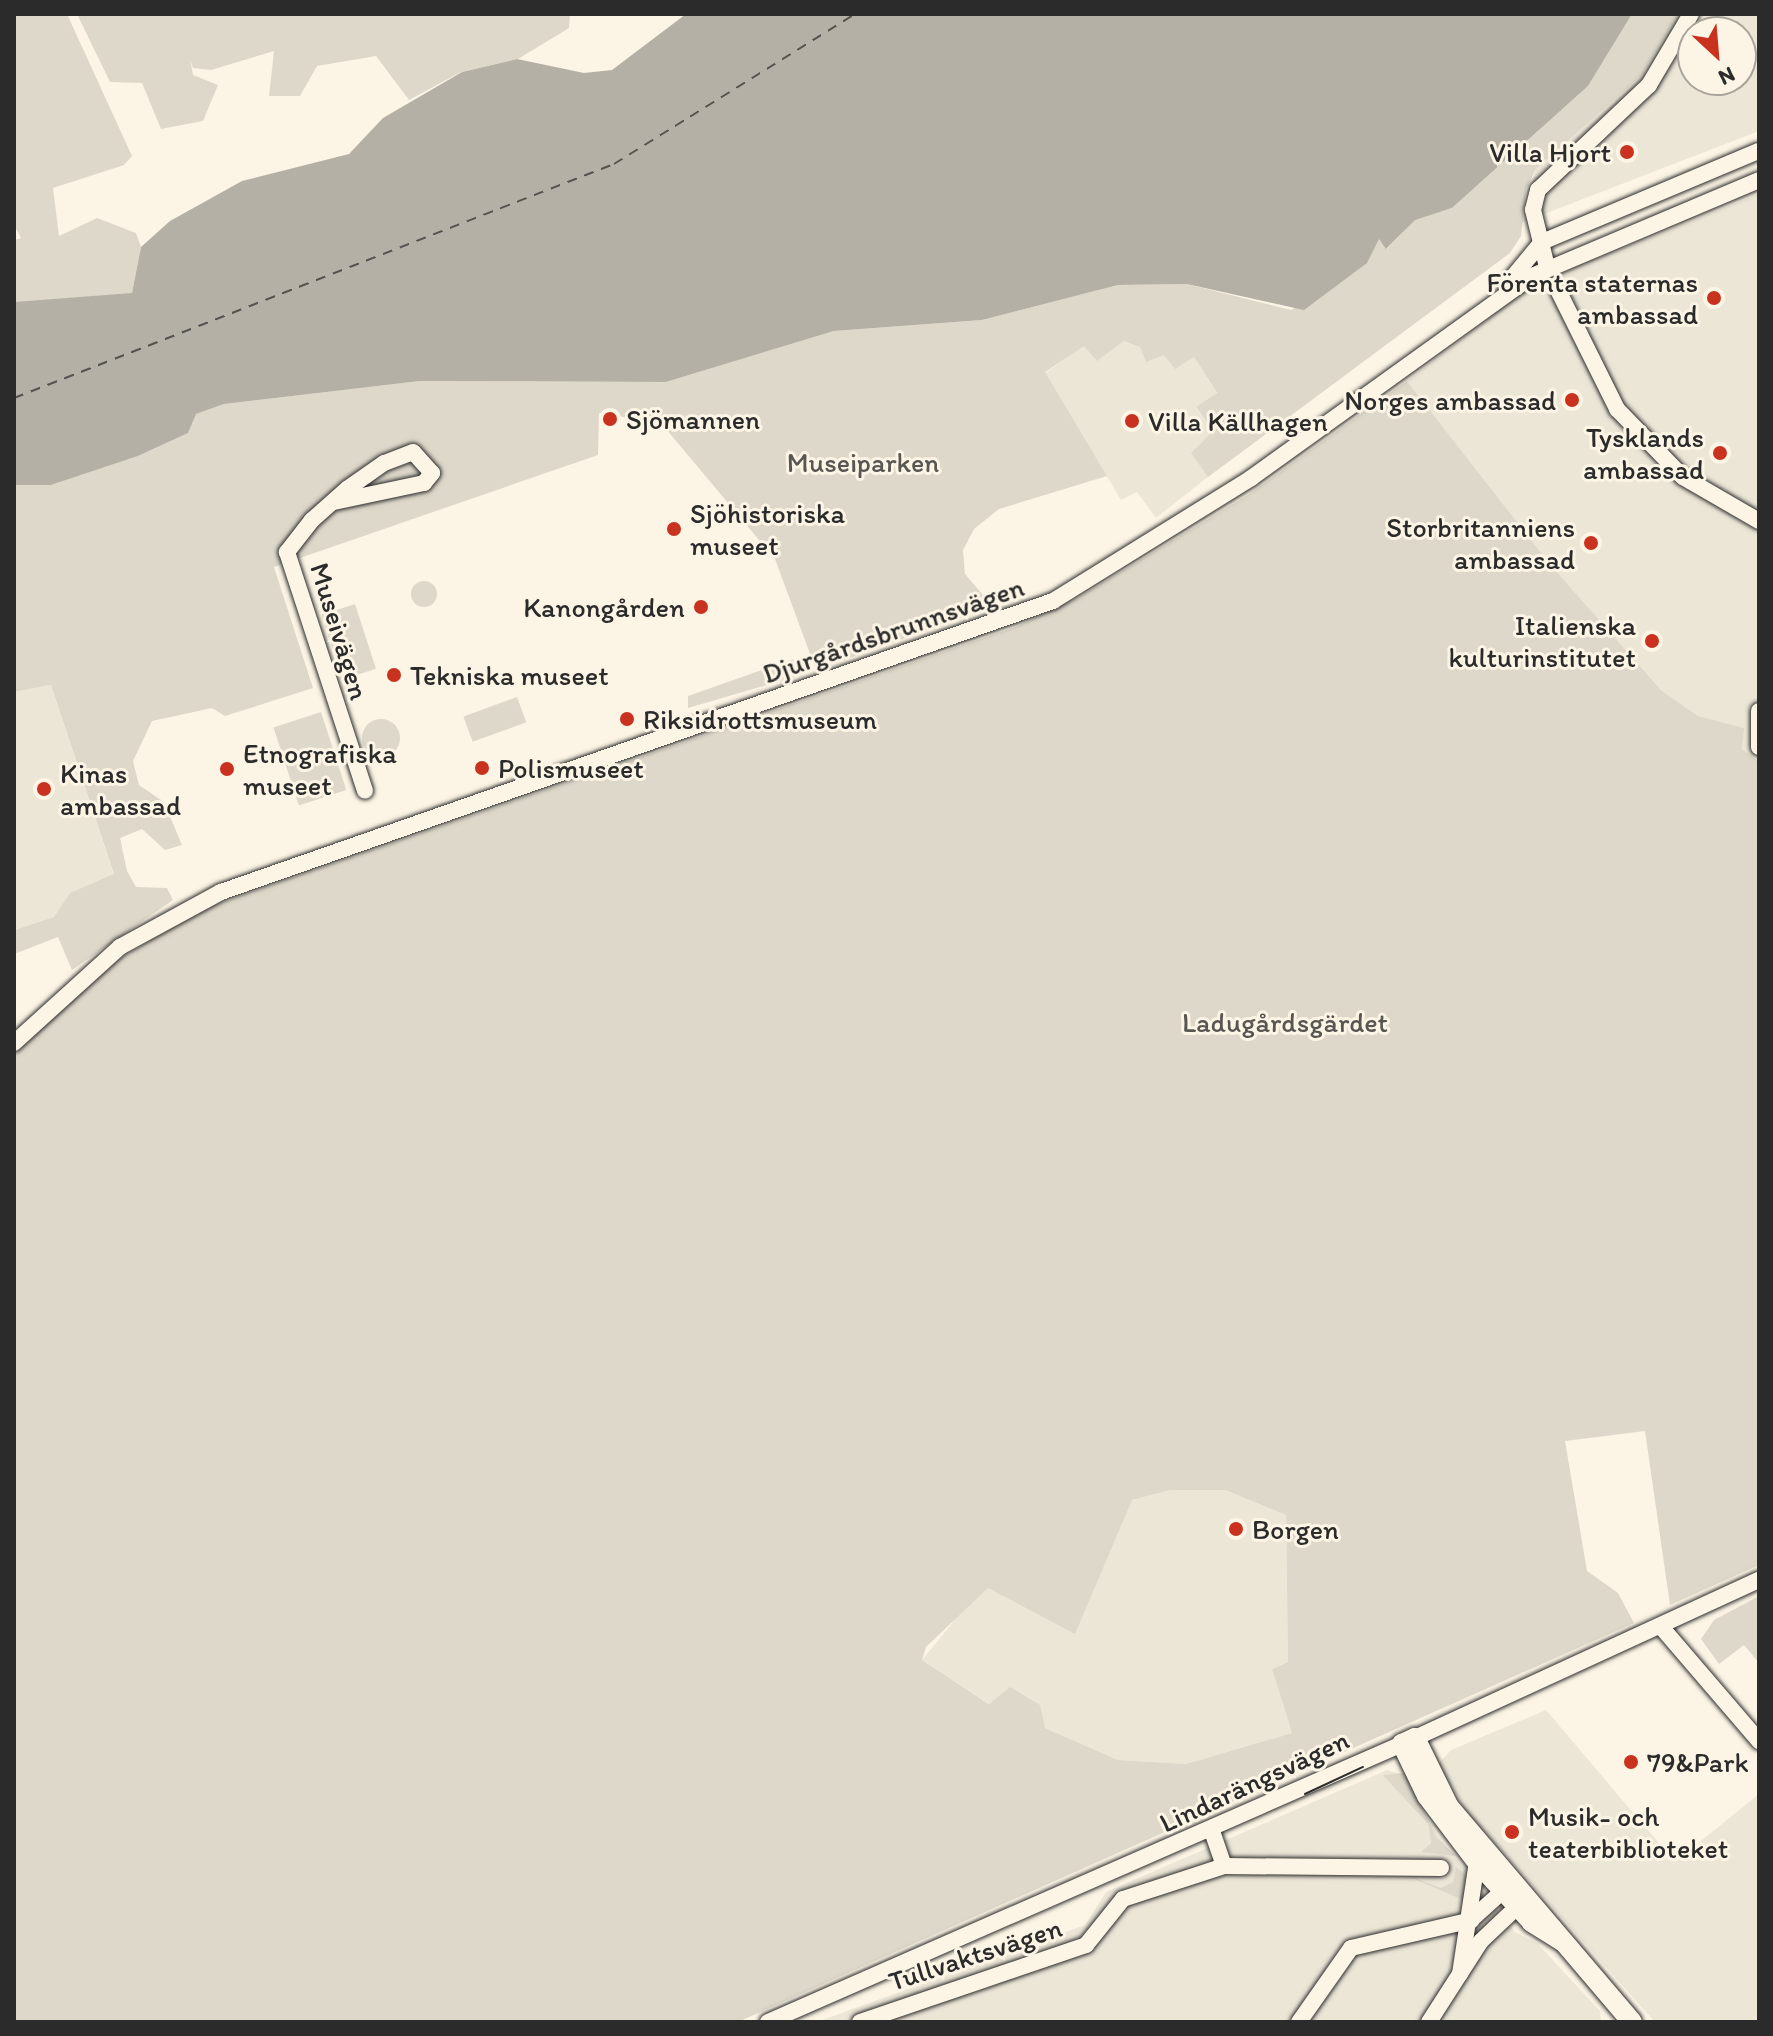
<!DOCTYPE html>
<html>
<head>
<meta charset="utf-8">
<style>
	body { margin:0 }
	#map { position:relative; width:1773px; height:2036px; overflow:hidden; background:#fcf5e5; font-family:Itim,sans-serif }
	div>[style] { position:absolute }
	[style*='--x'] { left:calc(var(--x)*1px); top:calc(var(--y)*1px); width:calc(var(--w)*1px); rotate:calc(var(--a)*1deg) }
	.built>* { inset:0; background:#ece6d7 }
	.green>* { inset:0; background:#ded8ca; transform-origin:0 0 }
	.round { border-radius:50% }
	.water>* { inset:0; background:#b4b0a5 }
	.ferry>* { height:2px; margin-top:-1px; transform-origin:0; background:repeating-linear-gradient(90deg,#545350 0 10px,transparent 0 18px) }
	.roads { filter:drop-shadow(0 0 2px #2b2b2b) drop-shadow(0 0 2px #2b2b2b) }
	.minor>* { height:16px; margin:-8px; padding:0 8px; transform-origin:8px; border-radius:8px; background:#fcf5e5 }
	.major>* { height:20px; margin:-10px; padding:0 10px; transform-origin:10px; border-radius:10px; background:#fcf5e5 }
	.tram>* { height:2px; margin:-1px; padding:0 1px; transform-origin:1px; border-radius:1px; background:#2b2b2b }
	.dots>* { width:22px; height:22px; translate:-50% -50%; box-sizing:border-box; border:4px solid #fcf5e5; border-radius:50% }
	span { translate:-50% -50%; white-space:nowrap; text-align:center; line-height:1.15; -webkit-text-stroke:6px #fcf5e5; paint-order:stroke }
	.poi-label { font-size:28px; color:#2b2b2b }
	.right { translate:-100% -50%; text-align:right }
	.left { translate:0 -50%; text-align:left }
	.park-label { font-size:28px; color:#585653 }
	.street-label { font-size:28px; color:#2b2b2b }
	.frame { position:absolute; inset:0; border:16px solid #2b2b2b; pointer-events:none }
	.north { position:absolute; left:1677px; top:16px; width:80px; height:80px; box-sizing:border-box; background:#fcf5e5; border:2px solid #a8a49b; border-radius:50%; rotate:154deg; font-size:22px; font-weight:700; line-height:32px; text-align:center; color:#2b2b2b }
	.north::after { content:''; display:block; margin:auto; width:28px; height:36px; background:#c8321e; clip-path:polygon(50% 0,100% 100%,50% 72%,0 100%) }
</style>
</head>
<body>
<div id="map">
	<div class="built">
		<div style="clip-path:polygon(evenodd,1678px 14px,1759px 14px,1759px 131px,1521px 223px,1536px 169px,1642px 75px,1678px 14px,1693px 32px,1741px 32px,1741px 80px,1693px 80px,1693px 32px)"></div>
		<div style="clip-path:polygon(1759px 194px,1759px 762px,1742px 749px,1743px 728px,1698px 716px,1661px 690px,1549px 563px,1407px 381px,1532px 285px)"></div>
		<div style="clip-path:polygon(1124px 341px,1194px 357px,1217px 394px,1196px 408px,1213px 431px,1192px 453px,1208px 477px,1156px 518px,1137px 492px,1121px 500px,1045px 373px,1084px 345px)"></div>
		<div style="clip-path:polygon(51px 685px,114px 875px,54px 917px,14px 930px,14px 692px)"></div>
		<div style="clip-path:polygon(1171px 1490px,1225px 1490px,1286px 1515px,1288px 1662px,1272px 1669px,1292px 1733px,1186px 1764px,1118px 1760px,990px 1704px,922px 1660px,978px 1592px,1132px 1500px)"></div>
		<div style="clip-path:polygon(1546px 1710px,1675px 1862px,1759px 1794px,1759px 2022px,1655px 2022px,1464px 1808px,1439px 1763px,1451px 1750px)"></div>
		<div style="clip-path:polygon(1387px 1770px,1404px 1775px,1437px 1835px,1515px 1932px,1537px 1943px,1600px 2011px,1601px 2022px,817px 2022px,1085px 1925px,1106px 1892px)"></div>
	</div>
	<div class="green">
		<div style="clip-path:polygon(14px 14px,67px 14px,132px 156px,124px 165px,53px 188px,59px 236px,97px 218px,136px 233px,141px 247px,132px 293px,114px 300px,14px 302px,14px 240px,21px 238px,14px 225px)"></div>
		<div style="clip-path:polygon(77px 14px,570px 14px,569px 28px,518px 59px,461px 72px,409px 100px,376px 56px,317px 66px,300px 96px,269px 96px,274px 51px,211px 70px,193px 68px,190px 59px,193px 75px,218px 85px,203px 121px,161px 129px,142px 83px,110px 82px)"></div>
		<div style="clip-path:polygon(1632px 14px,1678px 14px,1642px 75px,1536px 169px,1526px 189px,1521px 236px,1510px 253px,1208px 477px,1191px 453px,1213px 431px,1196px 407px,1217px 393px,1194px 357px,1175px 369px,1164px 355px,1146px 362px,1140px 347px,1124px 341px,1097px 361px,1084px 346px,1045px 372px,1107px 476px,999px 509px,974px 529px,963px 550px,965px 574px,983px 595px,1010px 600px,816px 670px,775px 559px,661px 423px,599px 413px,598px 455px,274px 567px,313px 688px,225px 716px,212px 708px,152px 721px,133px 761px,139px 785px,164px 802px,182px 845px,165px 850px,142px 829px,120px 838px,127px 871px,136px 887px,167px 888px,173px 900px,72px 970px,58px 937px,14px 954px,14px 930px,54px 917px,70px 893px,114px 874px,51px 685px,14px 692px,14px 485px,51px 485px,138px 456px,188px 433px,195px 414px,224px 404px,420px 381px,666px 382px,834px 331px,982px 320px,1118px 285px,1187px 284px,1291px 310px,1366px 263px,1379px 238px,1387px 249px,1415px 219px,1452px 208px,1588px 86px)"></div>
		<div style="clip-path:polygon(evenodd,1407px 381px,1549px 563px,1661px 690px,1698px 716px,1744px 728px,1742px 749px,1759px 762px,1759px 1565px,1670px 1605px,1645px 1431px,1565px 1441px,1587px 1571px,1618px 1593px,1634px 1623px,738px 2022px,14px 2022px,14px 1052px,102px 969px,203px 909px,1015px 627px,1076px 599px,1248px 495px,1407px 381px,1171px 1490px,1225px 1490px,1286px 1515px,1288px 1662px,1272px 1669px,1292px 1733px,1186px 1764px,1118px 1760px,1045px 1728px,1040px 1705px,1010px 1687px,989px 1704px,922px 1660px,926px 1647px,988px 1588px,1075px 1634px,1132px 1500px,1171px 1490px)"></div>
		<div class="round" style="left:411px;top:581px;width:26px;height:26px"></div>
		<div style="left:355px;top:604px;width:68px;height:35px;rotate:72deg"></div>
		<div style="clip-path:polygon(793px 659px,801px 675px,688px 708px,688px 696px)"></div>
		<div style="left:517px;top:697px;width:27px;height:57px;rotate:70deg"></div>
		<div style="left:321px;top:712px;width:82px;height:50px;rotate:72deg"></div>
		<div class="round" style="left:362px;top:719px;width:38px;height:38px"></div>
		<div style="clip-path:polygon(1759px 1596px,1759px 1663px,1744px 1645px,1719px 1664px,1701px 1639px,1714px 1620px)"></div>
		<div style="clip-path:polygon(1405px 1773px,1436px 1837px,1456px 1856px,1421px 1852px,1431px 1843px,1429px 1825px,1383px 1775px)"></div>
		<div style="clip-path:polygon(1456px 1867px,1469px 1877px,1463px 1900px,1396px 1871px,1441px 1888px,1453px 1882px)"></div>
	</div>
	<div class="water">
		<div style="clip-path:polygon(686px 14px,1632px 14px,1588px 86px,1452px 208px,1415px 220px,1386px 249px,1379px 239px,1367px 263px,1304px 310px,1187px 284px,1118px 285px,982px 320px,834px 331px,666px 382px,420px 381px,224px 404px,196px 414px,188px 433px,138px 456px,51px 485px,14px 485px,14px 302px,132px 293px,141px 247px,170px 221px,242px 181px,349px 154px,383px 118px,462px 72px,517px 59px,584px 73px,612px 70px)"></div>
	</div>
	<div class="ferry">
		<div style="--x:14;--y:398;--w:644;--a:-21.31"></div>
		<div style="--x:614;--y:164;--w:284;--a:-31.9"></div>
	</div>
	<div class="roads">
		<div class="minor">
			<div style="--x:1547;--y:267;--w:59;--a:-103.8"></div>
			<div style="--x:1533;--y:210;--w:21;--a:-76"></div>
			<div style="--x:1538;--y:190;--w:153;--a:-43.4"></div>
			<div style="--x:1649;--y:85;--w:82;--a:-59.4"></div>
			<div style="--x:1507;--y:284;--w:55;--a:-50.2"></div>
			<div style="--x:1542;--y:242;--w:235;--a:-22.8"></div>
			<div style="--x:1559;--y:292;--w:131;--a:63.6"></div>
			<div style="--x:1617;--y:409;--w:95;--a:45.9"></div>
			<div style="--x:1683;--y:477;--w:88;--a:30.1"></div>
			<div style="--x:334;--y:502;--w:92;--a:-11.9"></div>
			<div style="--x:424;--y:483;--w:13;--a:-51"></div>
			<div style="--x:432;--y:473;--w:28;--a:-132"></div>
			<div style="--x:413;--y:452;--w:31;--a:159"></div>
			<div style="--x:384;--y:463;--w:45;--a:144.9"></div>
			<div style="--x:347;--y:489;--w:47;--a:138.5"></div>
			<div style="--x:312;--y:520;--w:41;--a:128"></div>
			<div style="--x:287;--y:552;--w:251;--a:71.9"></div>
			<div style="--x:1759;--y:711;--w:36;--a:90"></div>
			<div style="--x:14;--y:1043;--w:143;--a:-42.2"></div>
			<div style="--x:120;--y:947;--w:115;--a:-28.6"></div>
			<div style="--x:221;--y:892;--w:881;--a:-19.28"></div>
			<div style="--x:1053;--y:601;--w:233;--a:-31.8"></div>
			<div style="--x:1251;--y:478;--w:346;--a:-35.7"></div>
			<div style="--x:1532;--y:276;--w:246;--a:-22.9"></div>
			<div style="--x:1663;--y:1629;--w:148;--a:49.4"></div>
			<div style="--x:1415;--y:1738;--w:379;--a:-24.7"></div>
			<div style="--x:1224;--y:1866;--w:217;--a:0.5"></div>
			<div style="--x:1474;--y:1917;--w:39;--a:-42"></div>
			<div style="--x:1460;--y:1974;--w:113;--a:-81.4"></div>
			<div style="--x:768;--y:2022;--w:692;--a:-23.68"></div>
			<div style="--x:860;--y:2022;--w:239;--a:-18.8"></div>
			<div style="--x:1086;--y:1945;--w:59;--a:-51.2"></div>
			<div style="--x:1123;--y:1899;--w:106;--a:-18.1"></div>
			<div style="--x:1224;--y:1866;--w:36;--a:-109"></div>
			<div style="--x:1299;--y:2022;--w:90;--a:-54.9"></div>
			<div style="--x:1351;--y:1948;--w:124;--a:-13"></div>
			<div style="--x:1429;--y:2022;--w:96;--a:-57.3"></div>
			<div style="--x:1481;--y:1941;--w:50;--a:-43.4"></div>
		</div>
		<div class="major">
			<div style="--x:1562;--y:1941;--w:36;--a:-148"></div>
			<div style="--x:1532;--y:1922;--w:81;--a:-132.5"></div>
			<div style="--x:1477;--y:1862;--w:83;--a:-127.1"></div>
			<div style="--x:1427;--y:1796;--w:58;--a:-115.7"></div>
			<div style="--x:1402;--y:1744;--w:14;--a:-25"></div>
			<div style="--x:1415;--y:1738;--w:77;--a:63.8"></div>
			<div style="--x:1449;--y:1807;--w:282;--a:49.6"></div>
		</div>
	</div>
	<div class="tram">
		<div style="--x:1305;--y:1794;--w:64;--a:-25"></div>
	</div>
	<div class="dots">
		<div style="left:1627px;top:152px;background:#c8321e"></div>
		<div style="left:1714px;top:298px;background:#c8321e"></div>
		<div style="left:1572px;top:400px;background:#c8321e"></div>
		<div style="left:610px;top:419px;background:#c8321e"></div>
		<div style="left:1132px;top:421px;background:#c8321e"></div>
		<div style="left:1720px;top:453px;background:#c8321e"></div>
		<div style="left:674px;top:529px;background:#c8321e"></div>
		<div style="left:1591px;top:543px;background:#c8321e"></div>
		<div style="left:701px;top:607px;background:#c8321e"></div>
		<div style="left:1652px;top:641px;background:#c8321e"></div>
		<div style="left:394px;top:675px;background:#c8321e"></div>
		<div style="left:627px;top:719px;background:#c8321e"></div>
		<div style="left:482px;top:768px;background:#c8321e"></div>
		<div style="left:227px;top:769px;background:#c8321e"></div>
		<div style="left:44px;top:789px;background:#c8321e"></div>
		<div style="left:1236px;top:1529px;background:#c8321e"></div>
		<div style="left:1631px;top:1762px;background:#c8321e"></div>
		<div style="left:1512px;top:1832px;background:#c8321e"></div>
	</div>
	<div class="poi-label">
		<span class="right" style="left:1611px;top:152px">Villa Hjort</span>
		<span class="right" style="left:1698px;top:298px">Förenta staternas<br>ambassad</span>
		<span class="right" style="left:1556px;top:400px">Norges ambassad</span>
		<span class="left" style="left:626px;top:419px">Sjömannen</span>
		<span class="left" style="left:1148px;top:421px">Villa Källhagen</span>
		<span class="right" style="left:1704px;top:453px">Tysklands<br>ambassad</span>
		<span class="left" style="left:690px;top:529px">Sjöhistoriska<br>museet</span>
		<span class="right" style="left:1575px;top:543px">Storbritanniens<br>ambassad</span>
		<span class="right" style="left:685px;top:607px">Kanongården</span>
		<span class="right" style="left:1636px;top:641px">Italienska<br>kulturinstitutet</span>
		<span class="left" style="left:410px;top:675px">Tekniska museet</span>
		<span class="left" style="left:643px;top:719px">Riksidrottsmuseum</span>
		<span class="left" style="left:243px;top:769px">Etnografiska<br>museet</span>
		<span class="left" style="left:498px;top:768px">Polismuseet</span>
		<span class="left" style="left:60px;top:789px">Kinas<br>ambassad</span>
		<span class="left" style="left:1252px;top:1529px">Borgen</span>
		<span class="left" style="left:1647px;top:1762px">79&amp;Park</span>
		<span class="left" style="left:1528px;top:1832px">Musik- och<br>teaterbiblioteket</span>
	</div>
	<div class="park-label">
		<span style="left:863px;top:462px">Museiparken</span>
		<span style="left:1285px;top:1022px">Ladugårdsgärdet</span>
	</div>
	<div class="street-label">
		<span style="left:893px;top:630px;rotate:-19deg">Djurgårdsbrunnsvägen</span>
		<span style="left:340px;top:631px;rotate:73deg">Museivägen</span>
		<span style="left:1254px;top:1781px;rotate:-25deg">Lindarängsvägen</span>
		<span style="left:975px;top:1954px;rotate:-18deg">Tullvaktsvägen</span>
	</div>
	<div class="frame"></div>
	<div class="north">N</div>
</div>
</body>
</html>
